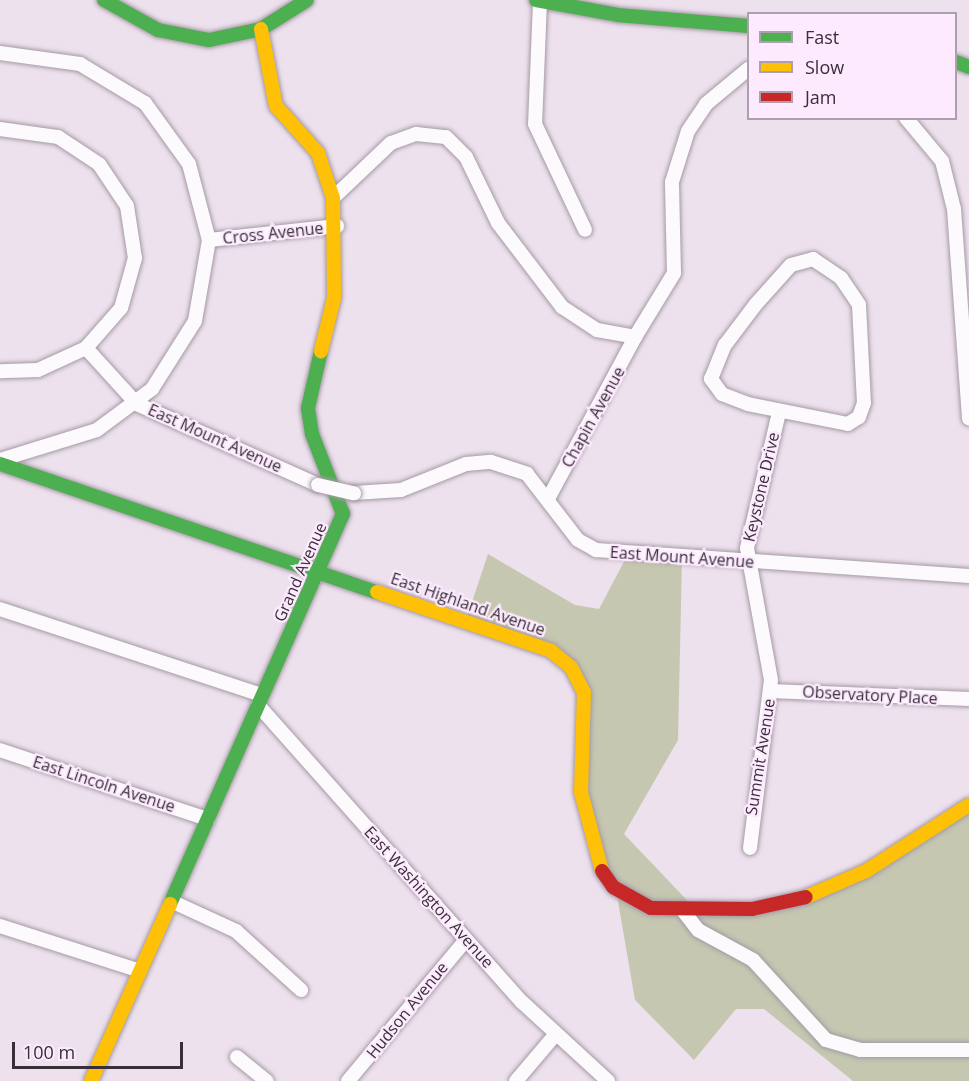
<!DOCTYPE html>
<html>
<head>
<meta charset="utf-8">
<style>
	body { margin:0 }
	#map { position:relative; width:969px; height:1081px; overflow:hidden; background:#eee1ee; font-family:"Open Sans",sans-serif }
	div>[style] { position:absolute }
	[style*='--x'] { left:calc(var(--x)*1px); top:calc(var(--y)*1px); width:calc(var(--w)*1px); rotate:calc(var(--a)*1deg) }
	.forest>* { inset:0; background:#c5c7b0 }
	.roads { filter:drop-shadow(0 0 2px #a49aa4) drop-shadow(0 0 2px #a49aa4) }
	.street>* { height:14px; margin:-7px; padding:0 7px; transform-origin:7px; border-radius:7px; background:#fcfafc }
	.fast>* { height:14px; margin:-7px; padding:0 7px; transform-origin:7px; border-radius:7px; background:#4caf50 }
	.slow>* { height:14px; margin:-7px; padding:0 7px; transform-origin:7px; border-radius:7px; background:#ffc107 }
	.jam>* { height:14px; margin:-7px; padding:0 7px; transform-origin:7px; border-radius:7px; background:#c62828 }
	.bridges { filter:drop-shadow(0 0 2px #a49aa4) drop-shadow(0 0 2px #a49aa4) }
	.street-bridge>* { height:14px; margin:-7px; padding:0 7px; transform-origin:7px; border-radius:7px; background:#fcfafc }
	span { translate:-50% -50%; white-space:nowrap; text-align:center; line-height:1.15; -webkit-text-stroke:4.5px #fdeafe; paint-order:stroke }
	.street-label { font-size:16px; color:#382f39 }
	.legend { position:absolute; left:747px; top:12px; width:210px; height:108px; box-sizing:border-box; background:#fdeafe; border:2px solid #ae9faf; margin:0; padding:8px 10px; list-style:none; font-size:18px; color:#382f39 }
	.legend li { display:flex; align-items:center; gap:12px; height:30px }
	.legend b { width:30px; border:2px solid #ae9faf }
	.scale { position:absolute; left:12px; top:1042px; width:171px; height:27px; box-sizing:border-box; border:3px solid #382f39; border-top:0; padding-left:8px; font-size:18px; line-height:21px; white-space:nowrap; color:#382f39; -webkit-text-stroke:4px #fdeafe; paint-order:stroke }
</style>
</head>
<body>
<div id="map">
	<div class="forest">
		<div style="clip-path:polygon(488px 554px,575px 605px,599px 609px,627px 556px,682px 559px,678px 740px,624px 834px,703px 917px,834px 887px,969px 801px,969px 1081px,853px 1081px,764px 1009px,736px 1009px,694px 1060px,635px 1000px,616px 890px,585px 828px,579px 682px,546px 645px,467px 617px)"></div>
	</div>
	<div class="roads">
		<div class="street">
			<div style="--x:540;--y:1;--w:123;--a:92.3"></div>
			<div style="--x:535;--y:124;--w:117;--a:64.7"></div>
			<div style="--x:0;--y:53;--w:81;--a:7.8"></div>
			<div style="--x:80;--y:64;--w:76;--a:31"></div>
			<div style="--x:145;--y:103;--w:75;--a:54.2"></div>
			<div style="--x:189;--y:164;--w:79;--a:75.3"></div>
			<div style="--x:209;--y:240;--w:82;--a:99.8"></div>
			<div style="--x:195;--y:321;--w:80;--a:122.3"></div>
			<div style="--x:152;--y:389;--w:69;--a:143.3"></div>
			<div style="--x:97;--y:430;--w:102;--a:162.8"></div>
			<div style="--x:906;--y:118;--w:56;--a:50.1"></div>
			<div style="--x:942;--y:161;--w:49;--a:76"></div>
			<div style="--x:954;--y:209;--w:210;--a:85.9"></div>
			<div style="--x:0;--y:129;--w:59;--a:7.9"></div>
			<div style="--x:58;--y:137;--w:49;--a:33.4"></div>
			<div style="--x:99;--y:164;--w:50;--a:56.3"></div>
			<div style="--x:127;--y:206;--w:53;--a:81.3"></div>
			<div style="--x:135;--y:258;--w:52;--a:105.6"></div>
			<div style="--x:121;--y:308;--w:53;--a:131.2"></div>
			<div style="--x:86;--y:348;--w:53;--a:155.4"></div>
			<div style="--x:38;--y:370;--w:38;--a:178"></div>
			<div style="--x:333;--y:198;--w:80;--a:-43.5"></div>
			<div style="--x:391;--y:143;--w:27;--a:-20"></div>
			<div style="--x:416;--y:134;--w:30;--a:6"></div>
			<div style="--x:446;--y:137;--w:28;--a:45"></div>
			<div style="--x:466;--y:157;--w:73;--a:64.1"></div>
			<div style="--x:498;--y:223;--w:106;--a:52.7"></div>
			<div style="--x:562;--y:307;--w:42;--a:33.3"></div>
			<div style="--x:597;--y:330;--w:39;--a:10"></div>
			<div style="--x:635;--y:337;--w:75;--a:-58.6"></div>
			<div style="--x:674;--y:273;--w:91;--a:-91.3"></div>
			<div style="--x:672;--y:182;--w:53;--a:-72.6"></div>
			<div style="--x:688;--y:131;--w:32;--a:-56"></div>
			<div style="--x:706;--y:104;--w:55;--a:-39.8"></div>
			<div style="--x:209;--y:240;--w:129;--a:-6.2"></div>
			<div style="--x:813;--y:259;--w:34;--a:34"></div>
			<div style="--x:841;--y:278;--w:32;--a:56"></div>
			<div style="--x:859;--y:305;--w:98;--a:87.1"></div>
			<div style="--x:864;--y:403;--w:15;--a:110"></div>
			<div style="--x:859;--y:417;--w:13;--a:148"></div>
			<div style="--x:848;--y:424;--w:102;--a:-168.7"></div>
			<div style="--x:748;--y:404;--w:28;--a:-159"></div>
			<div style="--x:722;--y:394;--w:19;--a:-126"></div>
			<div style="--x:711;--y:379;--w:37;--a:-68"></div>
			<div style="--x:725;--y:345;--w:51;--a:-52.9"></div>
			<div style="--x:756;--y:304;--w:52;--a:-48.1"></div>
			<div style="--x:791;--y:265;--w:23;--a:-15"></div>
			<div style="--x:86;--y:348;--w:76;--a:47.7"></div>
			<div style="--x:137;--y:404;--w:198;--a:24.1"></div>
			<div style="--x:354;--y:493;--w:47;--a:-3.7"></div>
			<div style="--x:401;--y:490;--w:70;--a:-21.8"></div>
			<div style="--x:466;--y:464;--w:25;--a:-5"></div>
			<div style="--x:491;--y:462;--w:38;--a:18"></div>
			<div style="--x:527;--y:474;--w:83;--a:52.3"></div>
			<div style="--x:578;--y:540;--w:21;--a:29"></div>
			<div style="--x:596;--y:550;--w:374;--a:4"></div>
			<div style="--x:549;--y:497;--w:182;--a:-61.7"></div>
			<div style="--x:0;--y:609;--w:276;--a:18.2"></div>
			<div style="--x:771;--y:691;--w:198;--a:2.3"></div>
			<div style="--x:258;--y:705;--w:397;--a:48.4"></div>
			<div style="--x:522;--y:1002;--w:117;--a:42.6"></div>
			<div style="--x:0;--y:750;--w:219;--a:18.4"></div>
			<div style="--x:750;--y:848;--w:169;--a:-82.9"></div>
			<div style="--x:771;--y:680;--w:134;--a:-100.3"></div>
			<div style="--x:747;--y:548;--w:139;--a:-76.7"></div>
			<div style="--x:171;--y:901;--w:72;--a:24.8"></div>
			<div style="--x:236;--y:931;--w:88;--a:42.2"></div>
			<div style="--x:684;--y:912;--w:23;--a:52"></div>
			<div style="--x:698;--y:930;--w:63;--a:28.6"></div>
			<div style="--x:753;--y:960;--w:108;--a:47.6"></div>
			<div style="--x:826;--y:1040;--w:35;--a:16"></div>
			<div style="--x:860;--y:1050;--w:109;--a:0"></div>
			<div style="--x:0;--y:926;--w:147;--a:17.8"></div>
			<div style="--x:237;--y:1057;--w:38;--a:39"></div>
			<div style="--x:348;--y:1081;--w:184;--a:-50.1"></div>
			<div style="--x:516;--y:1081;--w:60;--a:-49.7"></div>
		</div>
		<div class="fast">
			<div style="--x:104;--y:0;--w:62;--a:29.1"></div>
			<div style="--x:158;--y:30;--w:52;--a:11.1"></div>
			<div style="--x:209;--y:40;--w:53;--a:-11.9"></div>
			<div style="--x:261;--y:29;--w:54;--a:-32.2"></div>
			<div style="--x:536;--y:0;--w:83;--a:10.4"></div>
			<div style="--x:618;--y:15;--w:130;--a:4.8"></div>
			<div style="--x:956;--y:62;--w:14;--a:21"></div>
			<div style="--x:0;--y:464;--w:398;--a:18.8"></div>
			<div style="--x:170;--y:904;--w:427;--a:-66.1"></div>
			<div style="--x:343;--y:514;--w:86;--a:-111.2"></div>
			<div style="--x:312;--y:434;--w:26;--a:-99"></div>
			<div style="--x:308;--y:408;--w:58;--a:-77.2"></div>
		</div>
		<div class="slow">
			<div style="--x:261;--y:29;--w:78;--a:79"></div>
			<div style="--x:276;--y:106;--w:63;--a:48.2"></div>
			<div style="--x:318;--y:153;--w:47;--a:71.6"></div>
			<div style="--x:333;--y:198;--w:100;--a:89.4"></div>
			<div style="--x:334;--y:298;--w:55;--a:103.8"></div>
			<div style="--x:377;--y:592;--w:184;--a:18.7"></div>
			<div style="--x:551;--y:651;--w:26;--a:39"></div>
			<div style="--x:571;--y:667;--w:28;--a:63"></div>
			<div style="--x:584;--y:692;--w:100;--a:91.7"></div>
			<div style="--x:581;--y:792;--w:82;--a:75.1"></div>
			<div style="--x:806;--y:897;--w:65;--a:-23.4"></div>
			<div style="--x:866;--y:871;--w:122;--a:-32.7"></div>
			<div style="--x:91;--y:1081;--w:194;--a:-65.9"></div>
		</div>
		<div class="jam">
			<div style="--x:602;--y:871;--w:19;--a:55"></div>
			<div style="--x:613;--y:887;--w:43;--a:28.9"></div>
			<div style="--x:651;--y:908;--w:101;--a:0.6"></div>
			<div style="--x:752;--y:909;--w:55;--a:-12.5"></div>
		</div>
	</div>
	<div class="bridges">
		<div class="street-bridge">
			<div style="--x:318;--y:485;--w:37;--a:13"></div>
		</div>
	</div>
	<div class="street-label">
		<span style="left:273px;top:233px;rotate:-6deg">Cross Avenue</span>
		<span style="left:593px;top:417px;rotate:-61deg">Chapin Avenue</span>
		<span style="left:215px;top:438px;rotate:24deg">East Mount Avenue</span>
		<span style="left:761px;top:487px;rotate:-77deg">Keystone Drive</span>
		<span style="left:682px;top:557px;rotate:4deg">East Mount Avenue</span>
		<span style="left:300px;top:572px;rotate:-66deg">Grand Avenue</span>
		<span style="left:468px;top:604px;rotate:19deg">East Highland Avenue</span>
		<span style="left:870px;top:695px;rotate:3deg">Observatory Place</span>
		<span style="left:760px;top:757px;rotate:-81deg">Summit Avenue</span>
		<span style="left:104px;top:784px;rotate:18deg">East Lincoln Avenue</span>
		<span style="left:429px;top:897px;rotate:48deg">East Washington Avenue</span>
		<span style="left:407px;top:1010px;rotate:-51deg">Hudson Avenue</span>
	</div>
	<ul class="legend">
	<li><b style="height:8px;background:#4caf50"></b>Fast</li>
	<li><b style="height:8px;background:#ffc107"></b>Slow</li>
	<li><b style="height:8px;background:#c62828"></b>Jam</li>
	</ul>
	<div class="scale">100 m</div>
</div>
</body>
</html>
